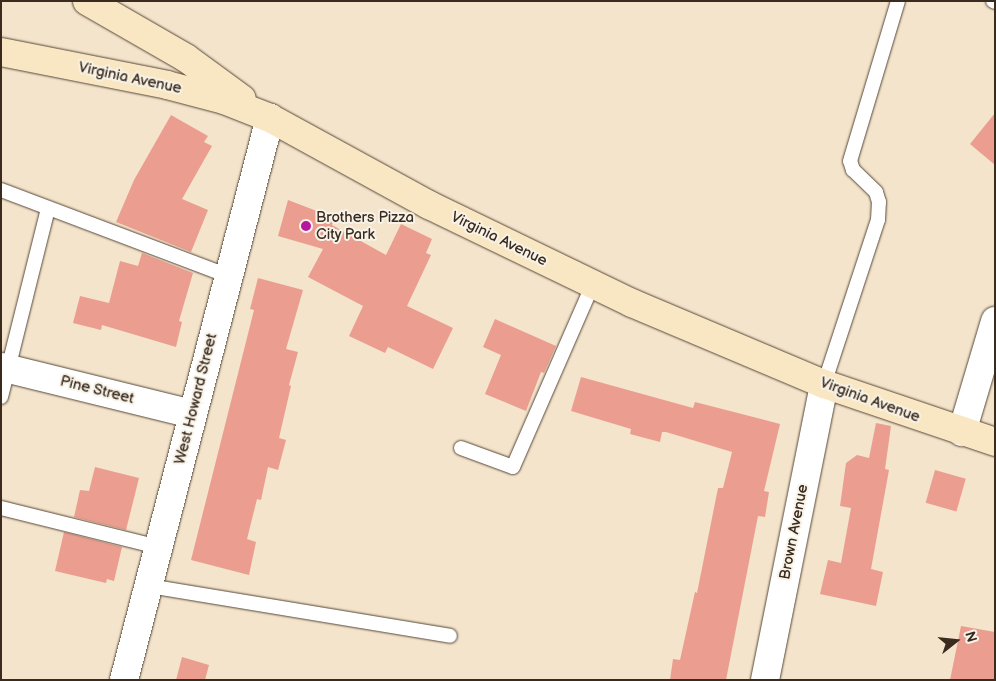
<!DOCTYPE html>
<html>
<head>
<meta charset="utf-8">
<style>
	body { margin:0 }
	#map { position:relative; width:996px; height:681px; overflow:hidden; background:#f3e4cb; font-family:"Balsamiq Sans",sans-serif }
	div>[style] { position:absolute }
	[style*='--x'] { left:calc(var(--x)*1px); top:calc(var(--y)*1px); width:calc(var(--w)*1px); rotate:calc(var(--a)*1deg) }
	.building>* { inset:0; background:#eb9e90; transform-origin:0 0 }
	.roads { filter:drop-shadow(0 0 1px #574638) drop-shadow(0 0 1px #574638) }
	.service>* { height:14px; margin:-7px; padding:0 7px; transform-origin:7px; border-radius:7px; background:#fff }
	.minor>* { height:28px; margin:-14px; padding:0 14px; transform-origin:14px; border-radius:14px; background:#fff }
	.secondary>* { height:28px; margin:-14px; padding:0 14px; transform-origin:14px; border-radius:14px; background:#f9e7c3 }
	.dots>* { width:14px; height:14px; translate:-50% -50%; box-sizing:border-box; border:2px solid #f7f3e8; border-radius:50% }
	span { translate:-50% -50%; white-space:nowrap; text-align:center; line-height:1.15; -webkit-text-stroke:4px #f7f3e8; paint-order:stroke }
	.street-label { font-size:15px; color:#3b2a1e }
	.poi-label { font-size:15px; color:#3b2a1e }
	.left { translate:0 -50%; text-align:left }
	.frame { position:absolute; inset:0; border:2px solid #3b2a1e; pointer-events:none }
	.north { position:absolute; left:931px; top:616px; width:50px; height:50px; -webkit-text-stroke:4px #f7f3e8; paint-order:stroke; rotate:74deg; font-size:14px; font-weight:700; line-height:20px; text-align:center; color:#3b2a1e }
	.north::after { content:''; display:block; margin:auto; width:18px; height:22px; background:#3b2a1e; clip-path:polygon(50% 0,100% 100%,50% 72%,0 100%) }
</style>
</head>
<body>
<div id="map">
	<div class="building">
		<div style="clip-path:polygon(995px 113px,995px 165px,970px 144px)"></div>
		<div style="clip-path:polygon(171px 115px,208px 136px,204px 142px,212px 146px,182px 199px,208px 210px,191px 252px,116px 222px,134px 180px)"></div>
		<div style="clip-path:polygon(288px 200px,335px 218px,332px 225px,386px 255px,401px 224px,432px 239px,426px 253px,431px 255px,407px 306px,453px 328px,433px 369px,388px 347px,385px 353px,349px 336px,363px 306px,308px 277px,323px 249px,278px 236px)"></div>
		<div style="clip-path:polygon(142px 253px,193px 273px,179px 321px,182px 322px,176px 347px,102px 325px,101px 330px,73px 323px,80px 296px,109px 303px,120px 261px,138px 266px)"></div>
		<div style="clip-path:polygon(258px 278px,303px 290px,286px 349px,298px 352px,289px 385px,291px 386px,279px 438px,286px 440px,278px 470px,268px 467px,261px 500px,257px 499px,247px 539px,256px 542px,249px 575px,191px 560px,254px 310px,250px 309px)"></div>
		<div style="clip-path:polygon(495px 319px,556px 346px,544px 373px,541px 372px,526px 411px,485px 394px,501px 355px,483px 347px)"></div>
		<div style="clip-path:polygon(581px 377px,693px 408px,695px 402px,780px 424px,764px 491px,769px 492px,765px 517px,758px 516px,726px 680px,670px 680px,673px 659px,680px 660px,695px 592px,697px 593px,718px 488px,723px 488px,732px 452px,666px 432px,662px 432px,660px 442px,630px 434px,631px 429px,571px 411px)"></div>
		<div style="clip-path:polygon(876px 423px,891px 426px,885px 469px,889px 470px,871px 569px,883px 572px,876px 606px,820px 594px,828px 560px,841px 563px,851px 508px,840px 506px,846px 463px,857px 455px,869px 458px)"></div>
		<div style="clip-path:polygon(95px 467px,139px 478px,126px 530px,74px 517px,80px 490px,89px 491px)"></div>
		<div style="left:935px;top:470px;width:32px;height:34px;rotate:16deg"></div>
		<div style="clip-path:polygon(64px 532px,122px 547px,114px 581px,107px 579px,106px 583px,55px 571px)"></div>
		<div style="clip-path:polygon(961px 626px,995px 632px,995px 680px,950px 680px)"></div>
		<div style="clip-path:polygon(182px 657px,209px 665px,205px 680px,176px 680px)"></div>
	</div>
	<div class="roads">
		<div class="service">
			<div style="--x:993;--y:1;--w:2;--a:27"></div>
			<div style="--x:1;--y:190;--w:243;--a:20.7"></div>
			<div style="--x:824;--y:384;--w:173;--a:-71.8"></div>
			<div style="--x:878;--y:220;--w:18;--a:-87"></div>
			<div style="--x:879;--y:202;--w:10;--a:-107"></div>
			<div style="--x:876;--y:192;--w:32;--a:-136"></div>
			<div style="--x:853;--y:170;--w:9;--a:-108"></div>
			<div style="--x:850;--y:161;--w:167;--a:-73.3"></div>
			<div style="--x:1;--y:397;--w:194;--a:-76"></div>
			<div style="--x:461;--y:448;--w:55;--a:20.1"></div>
			<div style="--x:513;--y:467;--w:200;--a:-66.4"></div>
			<div style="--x:1;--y:508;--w:163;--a:13.9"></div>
			<div style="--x:149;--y:586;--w:305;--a:9.4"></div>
		</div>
		<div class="minor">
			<div style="--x:1;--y:367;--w:197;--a:13.8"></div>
			<div style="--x:962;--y:432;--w:116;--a:-73.4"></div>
			<div style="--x:124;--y:680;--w:581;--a:-75.44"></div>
			<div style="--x:765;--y:680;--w:302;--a:-78.7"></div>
		</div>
		<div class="secondary">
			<div style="--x:87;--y:1;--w:114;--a:29.9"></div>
			<div style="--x:186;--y:58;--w:69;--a:36.2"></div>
			<div style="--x:1;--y:52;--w:169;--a:11.2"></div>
			<div style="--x:167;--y:85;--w:59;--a:14.7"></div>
			<div style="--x:224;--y:100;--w:49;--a:21.4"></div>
			<div style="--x:270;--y:118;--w:181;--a:28.7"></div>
			<div style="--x:429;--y:205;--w:225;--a:25.8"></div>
			<div style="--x:632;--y:303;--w:208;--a:22.9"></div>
			<div style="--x:824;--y:384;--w:181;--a:18.7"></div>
		</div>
	</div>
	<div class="dots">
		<div style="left:306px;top:226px;background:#b5179e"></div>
	</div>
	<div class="street-label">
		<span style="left:130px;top:78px;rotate:12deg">Virginia Avenue</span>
		<span style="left:499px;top:239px;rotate:26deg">Virginia Avenue</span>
		<span style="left:97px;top:390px;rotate:14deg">Pine Street</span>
		<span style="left:196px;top:399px;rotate:-76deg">West Howard Street</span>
		<span style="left:870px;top:400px;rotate:20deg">Virginia Avenue</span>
		<span style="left:794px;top:532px;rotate:-79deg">Brown Avenue</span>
	</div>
	<div class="poi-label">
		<span class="left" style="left:316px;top:226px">Brothers Pizza<br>City Park</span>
	</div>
	<div class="frame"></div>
	<div class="north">N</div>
</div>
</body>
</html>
